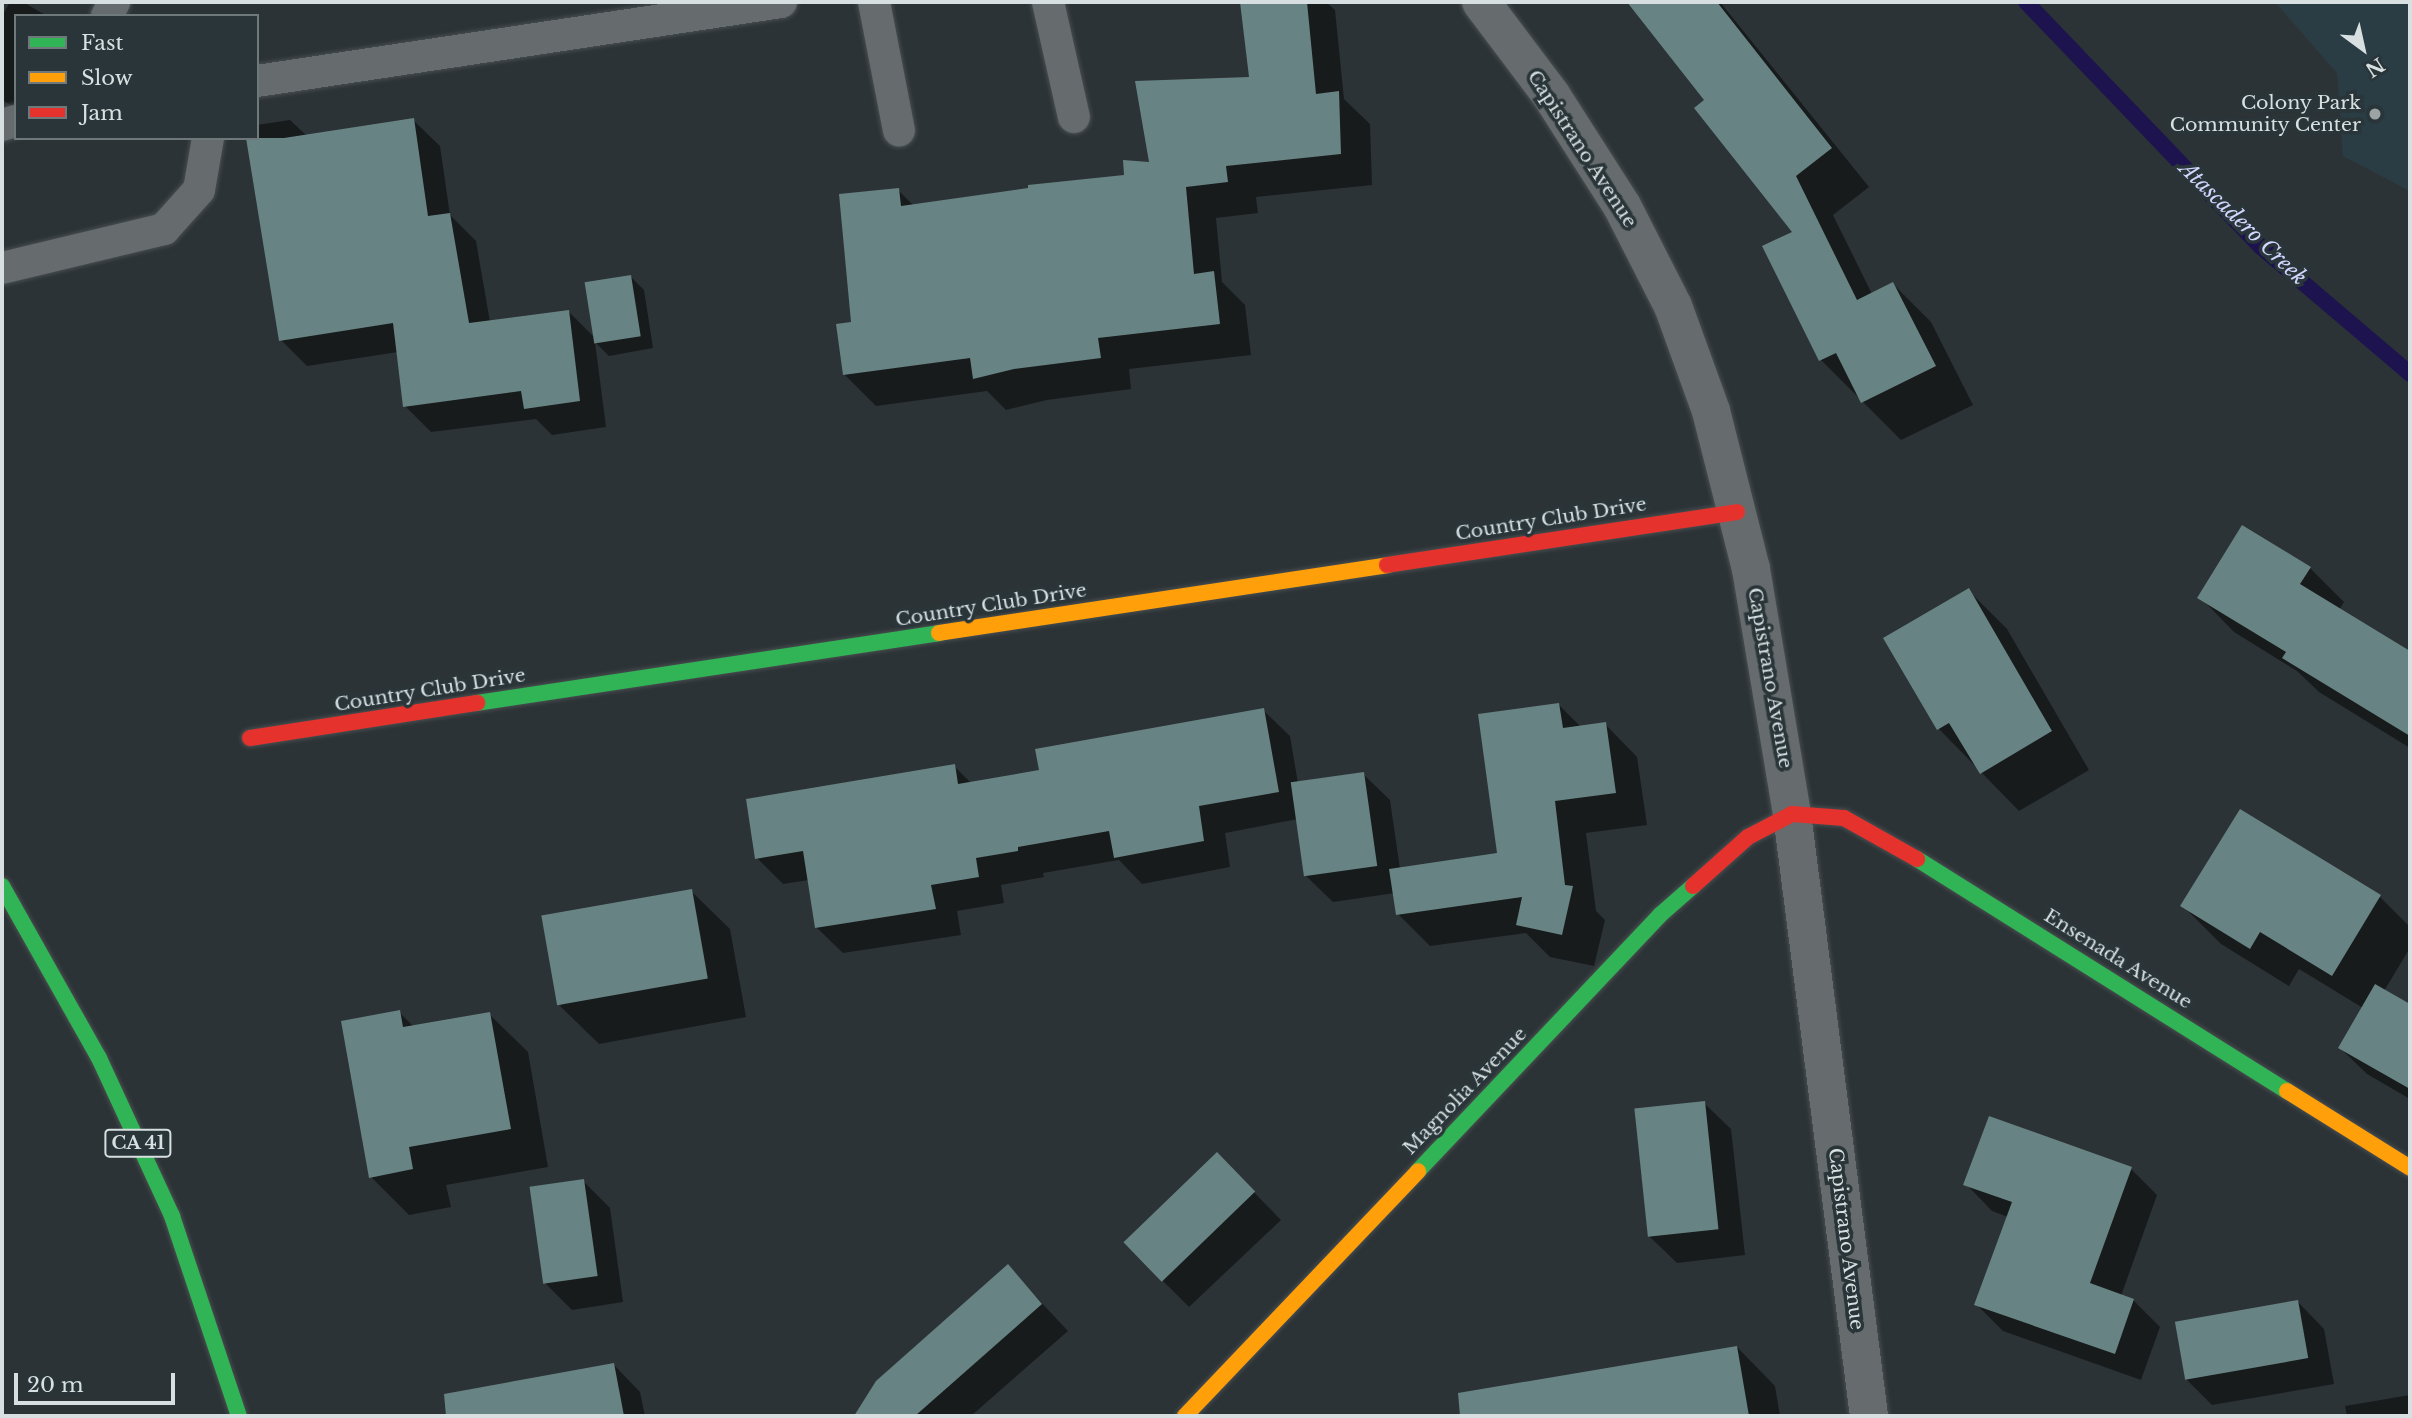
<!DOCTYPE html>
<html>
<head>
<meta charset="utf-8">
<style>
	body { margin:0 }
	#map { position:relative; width:2412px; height:1418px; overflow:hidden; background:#2c3336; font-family:"Libre Baskerville",serif }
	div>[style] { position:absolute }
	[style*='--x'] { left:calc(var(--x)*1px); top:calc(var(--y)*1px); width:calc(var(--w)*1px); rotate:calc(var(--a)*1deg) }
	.built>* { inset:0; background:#2b3d44 }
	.shadow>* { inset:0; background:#0007 }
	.stream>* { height:16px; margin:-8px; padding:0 8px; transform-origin:8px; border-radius:8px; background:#1c134f }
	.building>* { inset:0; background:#688383; transform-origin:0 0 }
	.roads { filter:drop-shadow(0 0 2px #484e50) drop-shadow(0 0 2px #484e50) }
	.lane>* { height:32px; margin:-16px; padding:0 16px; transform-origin:16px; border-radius:16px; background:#666b6d }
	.street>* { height:38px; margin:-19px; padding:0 19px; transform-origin:19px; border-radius:19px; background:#666b6d }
	.fast>* { height:16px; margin:-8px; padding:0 8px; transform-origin:8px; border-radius:8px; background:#30b455 }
	.slow>* { height:16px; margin:-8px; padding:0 8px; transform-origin:8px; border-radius:8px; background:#ff9f0a }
	.jam>* { height:16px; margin:-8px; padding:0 8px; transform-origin:8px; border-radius:8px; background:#e5322d }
	.dots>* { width:19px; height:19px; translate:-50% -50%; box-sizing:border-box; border:4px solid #293539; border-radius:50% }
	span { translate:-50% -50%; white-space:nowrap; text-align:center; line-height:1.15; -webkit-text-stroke:7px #293539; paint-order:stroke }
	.shield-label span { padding:2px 5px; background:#293539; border:2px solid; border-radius:5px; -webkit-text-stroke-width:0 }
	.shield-label { font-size:18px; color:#d7dfe1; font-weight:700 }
	.poi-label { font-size:19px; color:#d7dfe1 }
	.right { translate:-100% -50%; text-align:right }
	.street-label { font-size:19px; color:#d7dfe1 }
	.water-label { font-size:21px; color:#d2d5fe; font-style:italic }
	.frame { position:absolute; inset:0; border:4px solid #d7dfe1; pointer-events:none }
	.legend { position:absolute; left:14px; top:14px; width:245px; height:126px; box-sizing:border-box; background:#293539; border:2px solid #6f797c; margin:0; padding:9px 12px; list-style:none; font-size:21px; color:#d7dfe1 }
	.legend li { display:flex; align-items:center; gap:14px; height:35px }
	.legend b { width:35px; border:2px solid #6f797c }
	.north { position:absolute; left:2328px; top:14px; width:70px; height:70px; -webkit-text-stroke:5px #293539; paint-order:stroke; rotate:147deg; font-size:19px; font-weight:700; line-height:28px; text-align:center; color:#d7dfe1 }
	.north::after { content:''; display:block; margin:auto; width:24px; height:32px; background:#d7dfe1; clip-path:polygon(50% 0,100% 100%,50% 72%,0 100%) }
	.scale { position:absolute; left:14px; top:1373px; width:161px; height:32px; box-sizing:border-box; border:4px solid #d7dfe1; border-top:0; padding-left:9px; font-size:21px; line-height:24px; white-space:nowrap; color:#d7dfe1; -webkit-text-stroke:5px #293539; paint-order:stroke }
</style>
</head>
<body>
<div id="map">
	<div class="built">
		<div style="clip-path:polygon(2275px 2px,2410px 2px,2410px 191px,2343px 156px,2337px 73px)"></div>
	</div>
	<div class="shadow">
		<div style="clip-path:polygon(10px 2px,23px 2px,47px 16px,16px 16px,16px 108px,2px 100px,2px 16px)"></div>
		<div style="clip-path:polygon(1242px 2px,1326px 2px,1335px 10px,1344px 99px,1370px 124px,1372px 185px,1256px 197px,1258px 213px,1216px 218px,1222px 282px,1245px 305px,1251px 355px,1129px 369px,1131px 389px,1047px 400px,1006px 410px,987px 391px,876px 406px,844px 374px,853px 323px,898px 190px,914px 206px,1126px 176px,1151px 164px,1250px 79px)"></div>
		<div style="clip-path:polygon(1663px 2px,1720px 2px,1869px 187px,1833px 215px,1872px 294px,1893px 284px,1931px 322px,1973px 405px,1901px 440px,1821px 360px,1794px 232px,1707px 101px,1642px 18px)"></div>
		<div style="clip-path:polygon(290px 120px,307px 136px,413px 120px,440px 146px,450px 215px,476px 241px,490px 322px,568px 311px,595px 338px,631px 277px,644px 290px,653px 348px,609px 356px,595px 342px,606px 427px,552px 435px,536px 419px,431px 432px,405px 406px,398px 352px,307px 366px,281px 340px,257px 138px,257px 125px)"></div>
		<div style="clip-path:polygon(2310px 568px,2344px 602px,2339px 610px,2410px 653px,2410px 748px,2319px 692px,2297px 671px,2234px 632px,2200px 597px)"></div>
		<div style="clip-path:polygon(1968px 590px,2007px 629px,2089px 770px,2019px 811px,1939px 729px,1886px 639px)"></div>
		<div style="clip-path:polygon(1559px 705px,1581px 727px,1605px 724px,1637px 757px,1647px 825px,1586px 833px,1596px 911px,1605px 920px,1594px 966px,1550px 957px,1526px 933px,1430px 946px,1398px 914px,1395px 893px,1333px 902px,1306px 876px,1298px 819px,1225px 833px,1230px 867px,1142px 884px,1119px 860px,1043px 873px,1044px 877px,1001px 885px,1004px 903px,957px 911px,961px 935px,843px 953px,816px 927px,809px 880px,783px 884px,757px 858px,954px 766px,972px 784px,1041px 772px,1263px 710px,1290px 736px,1298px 783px,1363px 774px,1390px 800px,1400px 869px,1499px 855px)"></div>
		<div style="clip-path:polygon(2240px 811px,2380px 897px,2410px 927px,2410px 948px,2384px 991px,2410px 1006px,2410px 1099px,2367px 1074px,2340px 1048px,2363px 1008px,2299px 969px,2289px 986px,2221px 944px,2183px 906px)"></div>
		<div style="clip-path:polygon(691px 891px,730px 929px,746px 1017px,599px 1044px,560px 1006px)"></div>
		<div style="clip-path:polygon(399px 1012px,414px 1027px,489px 1014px,528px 1052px,548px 1167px,446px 1185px,451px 1207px,409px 1215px,371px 1177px)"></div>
		<div style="clip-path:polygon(1704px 1103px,1731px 1129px,1745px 1255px,1677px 1263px,1650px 1237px)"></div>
		<div style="clip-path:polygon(2131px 1169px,2157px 1195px,2121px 1296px,2133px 1300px,2160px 1327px,2141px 1380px,2003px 1331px,1976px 1304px,2008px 1217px,1992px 1211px,1966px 1184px)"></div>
		<div style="clip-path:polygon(583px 1181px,610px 1208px,623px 1302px,572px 1310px,545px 1283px)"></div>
		<div style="clip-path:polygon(1243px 1181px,1281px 1220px,1189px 1307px,1163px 1281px)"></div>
		<div style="clip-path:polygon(1008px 1267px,1068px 1331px,971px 1416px,856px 1416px,875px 1384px)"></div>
		<div style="clip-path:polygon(2298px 1302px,2324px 1329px,2334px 1384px,2212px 1405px,2185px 1378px)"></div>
		<div style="clip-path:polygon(1737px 1347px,1775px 1386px,1780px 1416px,1497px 1416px,1492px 1389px)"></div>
		<div style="clip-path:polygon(614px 1365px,640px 1392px,645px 1416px,526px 1416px,520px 1382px)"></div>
		<div style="clip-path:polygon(2410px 1395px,2410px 1416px,2347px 1416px,2345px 1406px)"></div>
	</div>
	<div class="stream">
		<div style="--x:2026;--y:2;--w:339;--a:46.2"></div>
		<div style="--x:2261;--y:247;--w:196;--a:40.4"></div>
	</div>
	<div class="building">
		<div style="clip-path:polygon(1240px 2px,1307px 2px,1316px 94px,1339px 91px,1341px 154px,1226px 166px,1228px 182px,1186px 187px,1194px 274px,1214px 271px,1220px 324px,1098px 338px,1101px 358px,1014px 369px,973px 379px,970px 358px,843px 375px,836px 324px,851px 322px,839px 194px,899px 188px,901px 206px,1028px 188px,1028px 185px,1124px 175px,1123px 160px,1149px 162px,1135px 81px,1249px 77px)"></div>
		<div style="clip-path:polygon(1627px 2px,1717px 2px,1832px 148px,1796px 176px,1857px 300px,1893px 282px,1936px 366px,1861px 403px,1836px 353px,1819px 361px,1762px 246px,1792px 232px,1694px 108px,1704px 100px)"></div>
		<div style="clip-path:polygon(414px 118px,428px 216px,450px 213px,469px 323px,569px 310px,580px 401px,524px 409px,521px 391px,403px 407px,393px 323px,279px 341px,246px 138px,284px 138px)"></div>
		<div style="left:631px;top:275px;width:62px;height:47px;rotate:81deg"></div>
		<div style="clip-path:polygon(2242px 525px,2311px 567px,2300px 584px,2410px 651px,2410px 736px,2282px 658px,2286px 652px,2197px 598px)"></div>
		<div style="clip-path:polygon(1969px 588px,2052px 731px,1980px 774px,1949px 723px,1937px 730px,1883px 638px)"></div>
		<div style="clip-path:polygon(1559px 703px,1563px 728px,1606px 722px,1616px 793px,1555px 801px,1565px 885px,1573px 886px,1562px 935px,1516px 925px,1522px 897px,1396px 915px,1389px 869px,1497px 853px,1478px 714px)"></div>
		<div style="clip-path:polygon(1264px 708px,1279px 792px,1199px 806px,1204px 841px,1114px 858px,1109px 831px,1018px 847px,1018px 851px,976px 858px,979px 877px,931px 885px,936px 909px,815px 928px,803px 851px,755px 859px,746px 799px,955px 764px,958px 784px,1039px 770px,1035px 749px)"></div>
		<div style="left:1364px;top:772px;width:95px;height:74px;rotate:82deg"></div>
		<div style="clip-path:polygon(2240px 809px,2381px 895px,2332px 976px,2260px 932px,2250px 949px,2180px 906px)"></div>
		<div style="left:692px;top:889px;width:91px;height:153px;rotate:80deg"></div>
		<div style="clip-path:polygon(2375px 984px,2410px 1004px,2410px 1089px,2338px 1048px)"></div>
		<div style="clip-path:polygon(400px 1010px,403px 1027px,490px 1012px,511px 1129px,409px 1147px,413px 1169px,369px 1178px,341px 1021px)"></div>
		<div style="left:1705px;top:1101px;width:129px;height:71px;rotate:84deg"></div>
		<div style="clip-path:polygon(1989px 1116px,2132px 1167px,2090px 1283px,2134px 1299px,2115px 1354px,1974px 1305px,2012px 1202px,1963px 1185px)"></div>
		<div style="left:1217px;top:1152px;width:55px;height:130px;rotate:46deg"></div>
		<div style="left:584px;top:1179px;width:98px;height:55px;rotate:82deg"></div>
		<div style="clip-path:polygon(1008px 1264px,1042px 1304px,915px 1416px,854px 1416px,876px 1381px)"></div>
		<div style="left:2298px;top:1300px;width:59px;height:125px;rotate:80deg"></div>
		<div style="clip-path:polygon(1737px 1346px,1749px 1416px,1460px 1416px,1458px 1393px)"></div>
		<div style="clip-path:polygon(614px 1363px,624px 1416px,446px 1416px,444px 1394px)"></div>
	</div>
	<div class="roads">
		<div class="lane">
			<div style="--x:874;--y:2;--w:131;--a:79"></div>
			<div style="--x:1048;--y:2;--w:118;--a:77.3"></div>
			<div style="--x:107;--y:16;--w:16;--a:-63"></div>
			<div style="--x:257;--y:81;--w:530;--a:-8.57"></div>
			<div style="--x:2;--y:125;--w:15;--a:-16"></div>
			<div style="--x:2;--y:268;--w:167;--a:-13.5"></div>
			<div style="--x:164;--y:229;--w:52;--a:-48.1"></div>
			<div style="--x:199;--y:190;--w:53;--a:-80.2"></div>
		</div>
		<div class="street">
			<div style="--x:1481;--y:2;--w:116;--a:53"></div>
			<div style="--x:1551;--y:95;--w:132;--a:57.4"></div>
			<div style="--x:1622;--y:206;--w:112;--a:63"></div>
			<div style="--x:1673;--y:306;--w:112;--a:70.1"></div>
			<div style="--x:1711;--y:411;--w:163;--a:75.8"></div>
			<div style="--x:1751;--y:569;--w:248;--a:80.5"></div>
			<div style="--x:1792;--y:814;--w:607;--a:82.71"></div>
		</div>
		<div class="fast">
			<div style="--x:477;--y:703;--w:467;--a:-8.6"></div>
			<div style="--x:1917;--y:859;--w:437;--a:32.1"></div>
			<div style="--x:2;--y:886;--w:197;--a:60.6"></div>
			<div style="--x:99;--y:1058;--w:174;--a:65.2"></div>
			<div style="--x:172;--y:1216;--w:211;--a:71.5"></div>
			<div style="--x:1418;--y:1171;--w:352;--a:-46.6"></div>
			<div style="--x:1660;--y:915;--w:44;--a:-41.3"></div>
		</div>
		<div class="slow">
			<div style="--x:939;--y:633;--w:453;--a:-8.6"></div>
			<div style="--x:2287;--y:1091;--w:145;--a:32"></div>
			<div style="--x:1185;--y:1416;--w:338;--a:-46.4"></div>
		</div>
		<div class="jam">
			<div style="--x:1387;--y:565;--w:354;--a:-8.6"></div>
			<div style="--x:250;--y:738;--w:230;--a:-8.8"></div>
			<div style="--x:1693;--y:886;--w:74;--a:-41.7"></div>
			<div style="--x:1748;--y:837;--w:50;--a:-27.6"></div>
			<div style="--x:1792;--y:814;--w:52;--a:4.4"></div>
			<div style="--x:1844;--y:818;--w:84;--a:29.3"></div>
		</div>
	</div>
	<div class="dots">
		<div style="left:2375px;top:114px;background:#9ba3a5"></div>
	</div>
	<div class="shield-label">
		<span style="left:138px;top:1143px">CA 41</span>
	</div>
	<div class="poi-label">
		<span class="right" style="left:2361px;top:114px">Colony Park<br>Community Center</span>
	</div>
	<div class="street-label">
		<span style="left:1582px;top:149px;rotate:57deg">Capistrano Avenue</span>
		<span style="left:1551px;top:519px;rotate:-9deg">Country Club Drive</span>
		<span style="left:991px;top:605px;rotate:-9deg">Country Club Drive</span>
		<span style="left:1770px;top:678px;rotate:80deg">Capistrano Avenue</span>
		<span style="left:430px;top:690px;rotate:-9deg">Country Club Drive</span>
		<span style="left:2118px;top:959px;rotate:32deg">Ensenada Avenue</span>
		<span style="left:1465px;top:1091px;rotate:-46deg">Magnolia Avenue</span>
		<span style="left:1846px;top:1239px;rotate:83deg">Capistrano Avenue</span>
	</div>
	<div class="water-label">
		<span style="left:2243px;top:223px;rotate:44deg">Atascadero Creek</span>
	</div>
	<div class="frame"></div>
	<ul class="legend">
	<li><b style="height:9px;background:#30b455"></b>Fast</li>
	<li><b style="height:9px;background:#ff9f0a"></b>Slow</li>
	<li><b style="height:9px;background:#e5322d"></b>Jam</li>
	</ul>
	<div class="north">N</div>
	<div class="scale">20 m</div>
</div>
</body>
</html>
